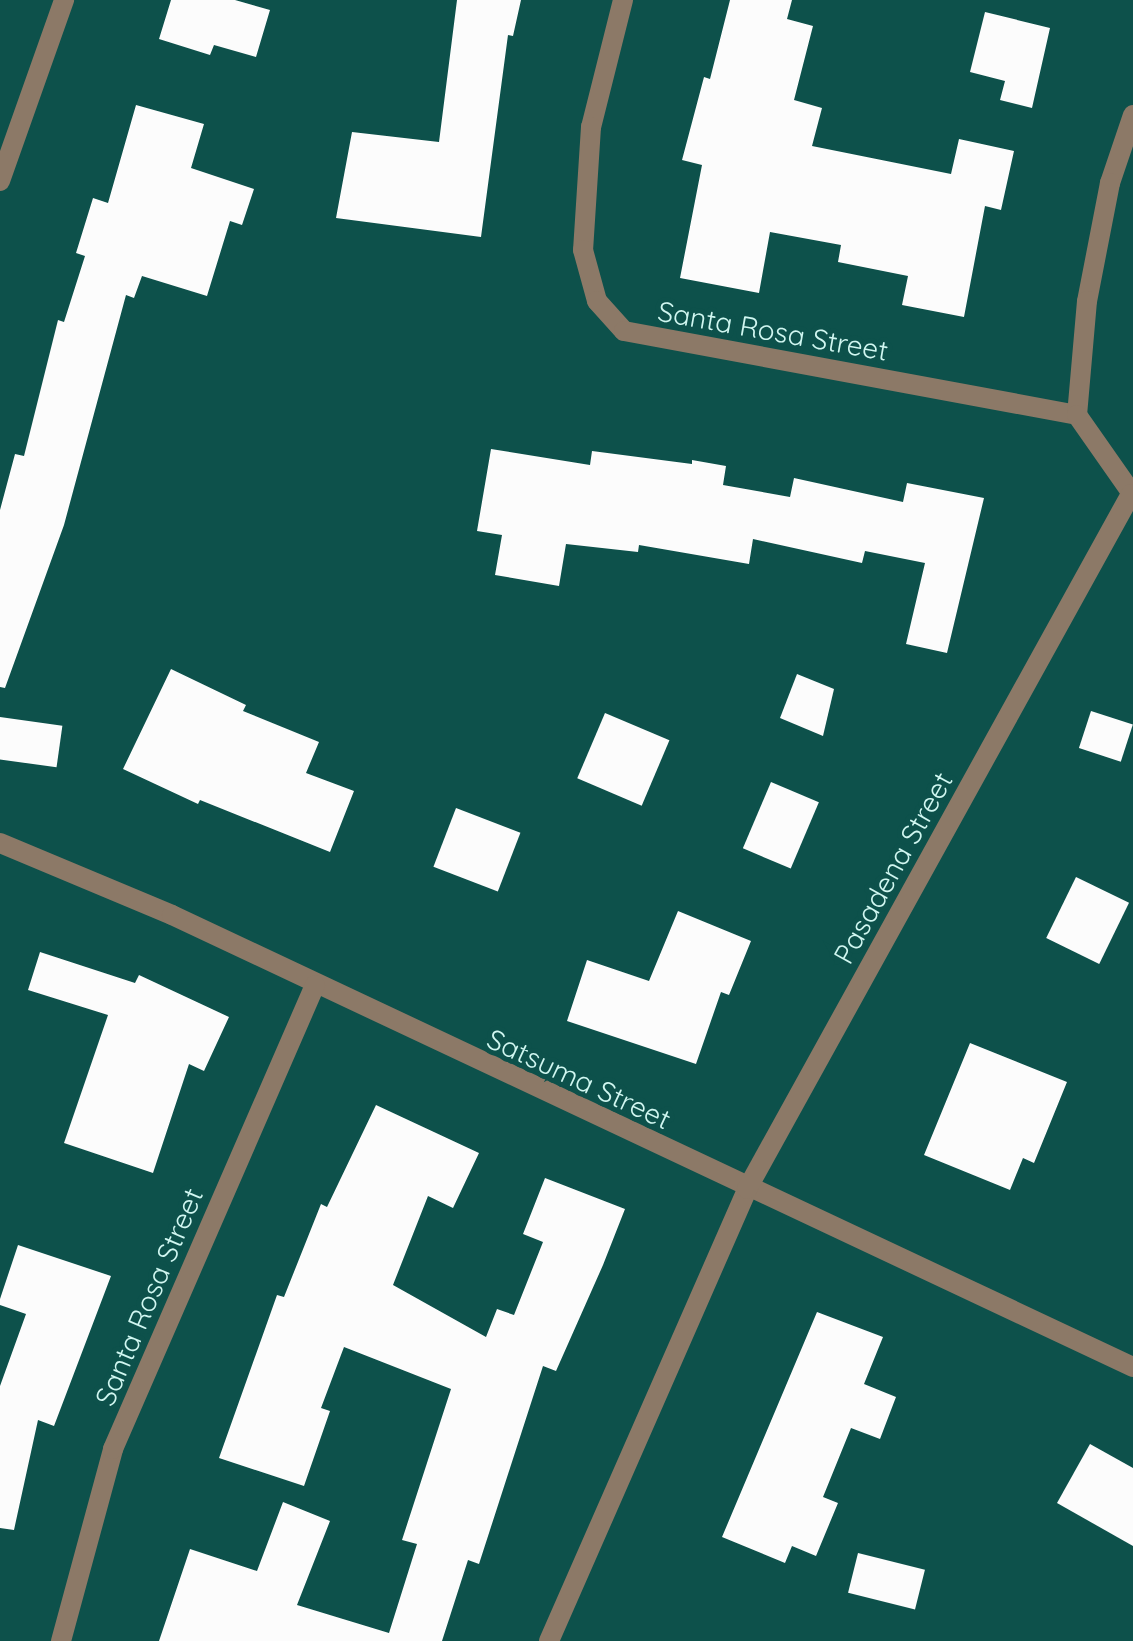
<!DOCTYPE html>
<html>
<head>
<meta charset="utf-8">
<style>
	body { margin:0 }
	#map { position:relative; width:1133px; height:1641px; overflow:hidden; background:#0d514b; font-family:Quicksand,sans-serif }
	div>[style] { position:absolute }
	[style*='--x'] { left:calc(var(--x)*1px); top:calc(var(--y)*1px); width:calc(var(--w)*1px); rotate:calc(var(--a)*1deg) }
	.building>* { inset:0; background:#fcfcfc; transform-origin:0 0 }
	.minor>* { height:20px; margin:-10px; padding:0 10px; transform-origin:10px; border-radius:10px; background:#8c7967 }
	span { translate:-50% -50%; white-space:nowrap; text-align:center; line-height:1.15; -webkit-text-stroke:10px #0d514b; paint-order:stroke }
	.street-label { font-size:28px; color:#d1f7f1 }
</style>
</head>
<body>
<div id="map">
	<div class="building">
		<div style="clip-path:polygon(171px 0,235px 0,270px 10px,256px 57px,214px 45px,210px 55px,159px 39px)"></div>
		<div style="clip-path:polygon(457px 0,521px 0,513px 36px,508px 35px,481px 237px,336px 218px,352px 132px,439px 142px)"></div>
		<div style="clip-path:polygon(730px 0,792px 0,787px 19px,813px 26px,794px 100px,822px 108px,812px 146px,951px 174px,959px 139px,1014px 151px,1001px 210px,985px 206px,964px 317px,902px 305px,908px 276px,838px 262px,841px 245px,770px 232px,759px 293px,680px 278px,702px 165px,682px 160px,704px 77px,710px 79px)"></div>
		<div style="clip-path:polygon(985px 12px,1050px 28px,1032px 108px,1000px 100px,1005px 81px,970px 72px)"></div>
		<div style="clip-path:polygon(136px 105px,204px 124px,191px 168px,254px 189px,242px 225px,230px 221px,207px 296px,142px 276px,134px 298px,126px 295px,64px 525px,5px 688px,0 687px,0 510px,15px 454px,24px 456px,58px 320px,64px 322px,85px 256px,76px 253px,93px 198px,108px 203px)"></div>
		<div style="clip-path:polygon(491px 449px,590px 465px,592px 451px,692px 464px,692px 460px,726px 466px,723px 485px,790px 497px,794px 478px,903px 502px,907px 483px,984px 498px,947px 653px,906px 644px,925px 563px,865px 551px,862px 563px,753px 539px,749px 564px,639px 545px,638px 552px,566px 544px,559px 586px,495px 575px,502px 535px,477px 531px)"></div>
		<div style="clip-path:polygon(171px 669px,246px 705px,243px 711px,319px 742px,306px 773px,354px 791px,330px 852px,200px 800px,198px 804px,123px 769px)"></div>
		<div style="clip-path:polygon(797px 674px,834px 689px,823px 736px,780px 718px)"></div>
		<div style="left:1091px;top:711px;width:44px;height:39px;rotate:18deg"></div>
		<div style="left:605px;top:713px;width:70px;height:71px;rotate:23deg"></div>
		<div style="left:0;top:717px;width:63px;height:42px;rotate:8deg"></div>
		<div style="left:771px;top:782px;width:52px;height:72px;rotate:23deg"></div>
		<div style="left:456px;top:808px;width:69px;height:63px;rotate:21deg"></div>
		<div style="left:1076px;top:877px;width:59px;height:68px;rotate:26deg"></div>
		<div style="clip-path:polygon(678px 911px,751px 941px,729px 995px,721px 992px,696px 1064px,567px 1021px,587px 960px,649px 981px)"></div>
		<div style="clip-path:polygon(40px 952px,135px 983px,139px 975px,229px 1017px,204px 1071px,189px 1064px,153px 1173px,64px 1143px,108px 1015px,28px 990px)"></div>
		<div style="clip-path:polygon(970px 1043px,1067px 1082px,1034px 1163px,1023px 1158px,1010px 1190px,924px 1155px)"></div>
		<div style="clip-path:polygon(376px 1105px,479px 1153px,453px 1208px,428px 1196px,393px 1285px,486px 1337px,497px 1309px,514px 1315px,543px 1242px,523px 1234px,545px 1178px,625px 1209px,603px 1265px,556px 1371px,543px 1366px,479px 1564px,468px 1560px,442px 1641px,159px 1641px,190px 1549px,257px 1571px,283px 1502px,330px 1521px,297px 1605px,389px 1633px,417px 1544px,402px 1540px,451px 1389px,344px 1347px,321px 1408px,330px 1411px,304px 1486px,219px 1458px,277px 1295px,284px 1297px,321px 1204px,327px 1207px)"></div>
		<div style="clip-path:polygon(18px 1245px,111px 1276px,54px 1426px,38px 1420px,14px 1530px,0 1528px,0 1386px,26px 1314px,0 1305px,0 1299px)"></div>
		<div style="clip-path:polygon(817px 1312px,883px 1337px,864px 1384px,896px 1397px,880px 1439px,851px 1428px,823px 1497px,838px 1503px,816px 1556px,792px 1546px,785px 1563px,722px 1537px)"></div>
		<div style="clip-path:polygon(1090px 1444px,1133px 1468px,1133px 1546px,1057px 1503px)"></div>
		<div style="left:858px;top:1553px;width:69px;height:41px;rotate:14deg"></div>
	</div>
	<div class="minor">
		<div style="--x:623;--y:0;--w:131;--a:104.1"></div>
		<div style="--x:591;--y:127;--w:123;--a:93.7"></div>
		<div style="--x:583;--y:250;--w:53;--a:74.6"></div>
		<div style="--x:597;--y:301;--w:40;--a:48"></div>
		<div style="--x:624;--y:331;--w:461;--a:10.5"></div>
		<div style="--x:1133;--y:115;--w:72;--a:108.7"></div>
		<div style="--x:1110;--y:183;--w:120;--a:101"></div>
		<div style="--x:1087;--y:301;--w:114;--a:95"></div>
		<div style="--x:1077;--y:415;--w:98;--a:55"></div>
		<div style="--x:0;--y:181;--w:192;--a:-70.5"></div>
		<div style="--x:0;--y:843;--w:186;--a:22.7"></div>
		<div style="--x:172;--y:915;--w:1062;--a:25.19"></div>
		<div style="--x:61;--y:1641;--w:199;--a:-74.8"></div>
		<div style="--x:113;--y:1449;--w:506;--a:-66.47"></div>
		<div style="--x:549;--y:1641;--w:493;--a:-66.3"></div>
		<div style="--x:747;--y:1189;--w:794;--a:-61.08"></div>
	</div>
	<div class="street-label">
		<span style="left:773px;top:331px;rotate:10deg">Santa Rosa Street</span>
		<span style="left:893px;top:868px;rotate:-61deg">Pasadena Street</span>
		<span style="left:579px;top:1079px;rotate:25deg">Satsuma Street</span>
		<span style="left:149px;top:1297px;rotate:-67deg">Santa Rosa Street</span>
	</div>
</div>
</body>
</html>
